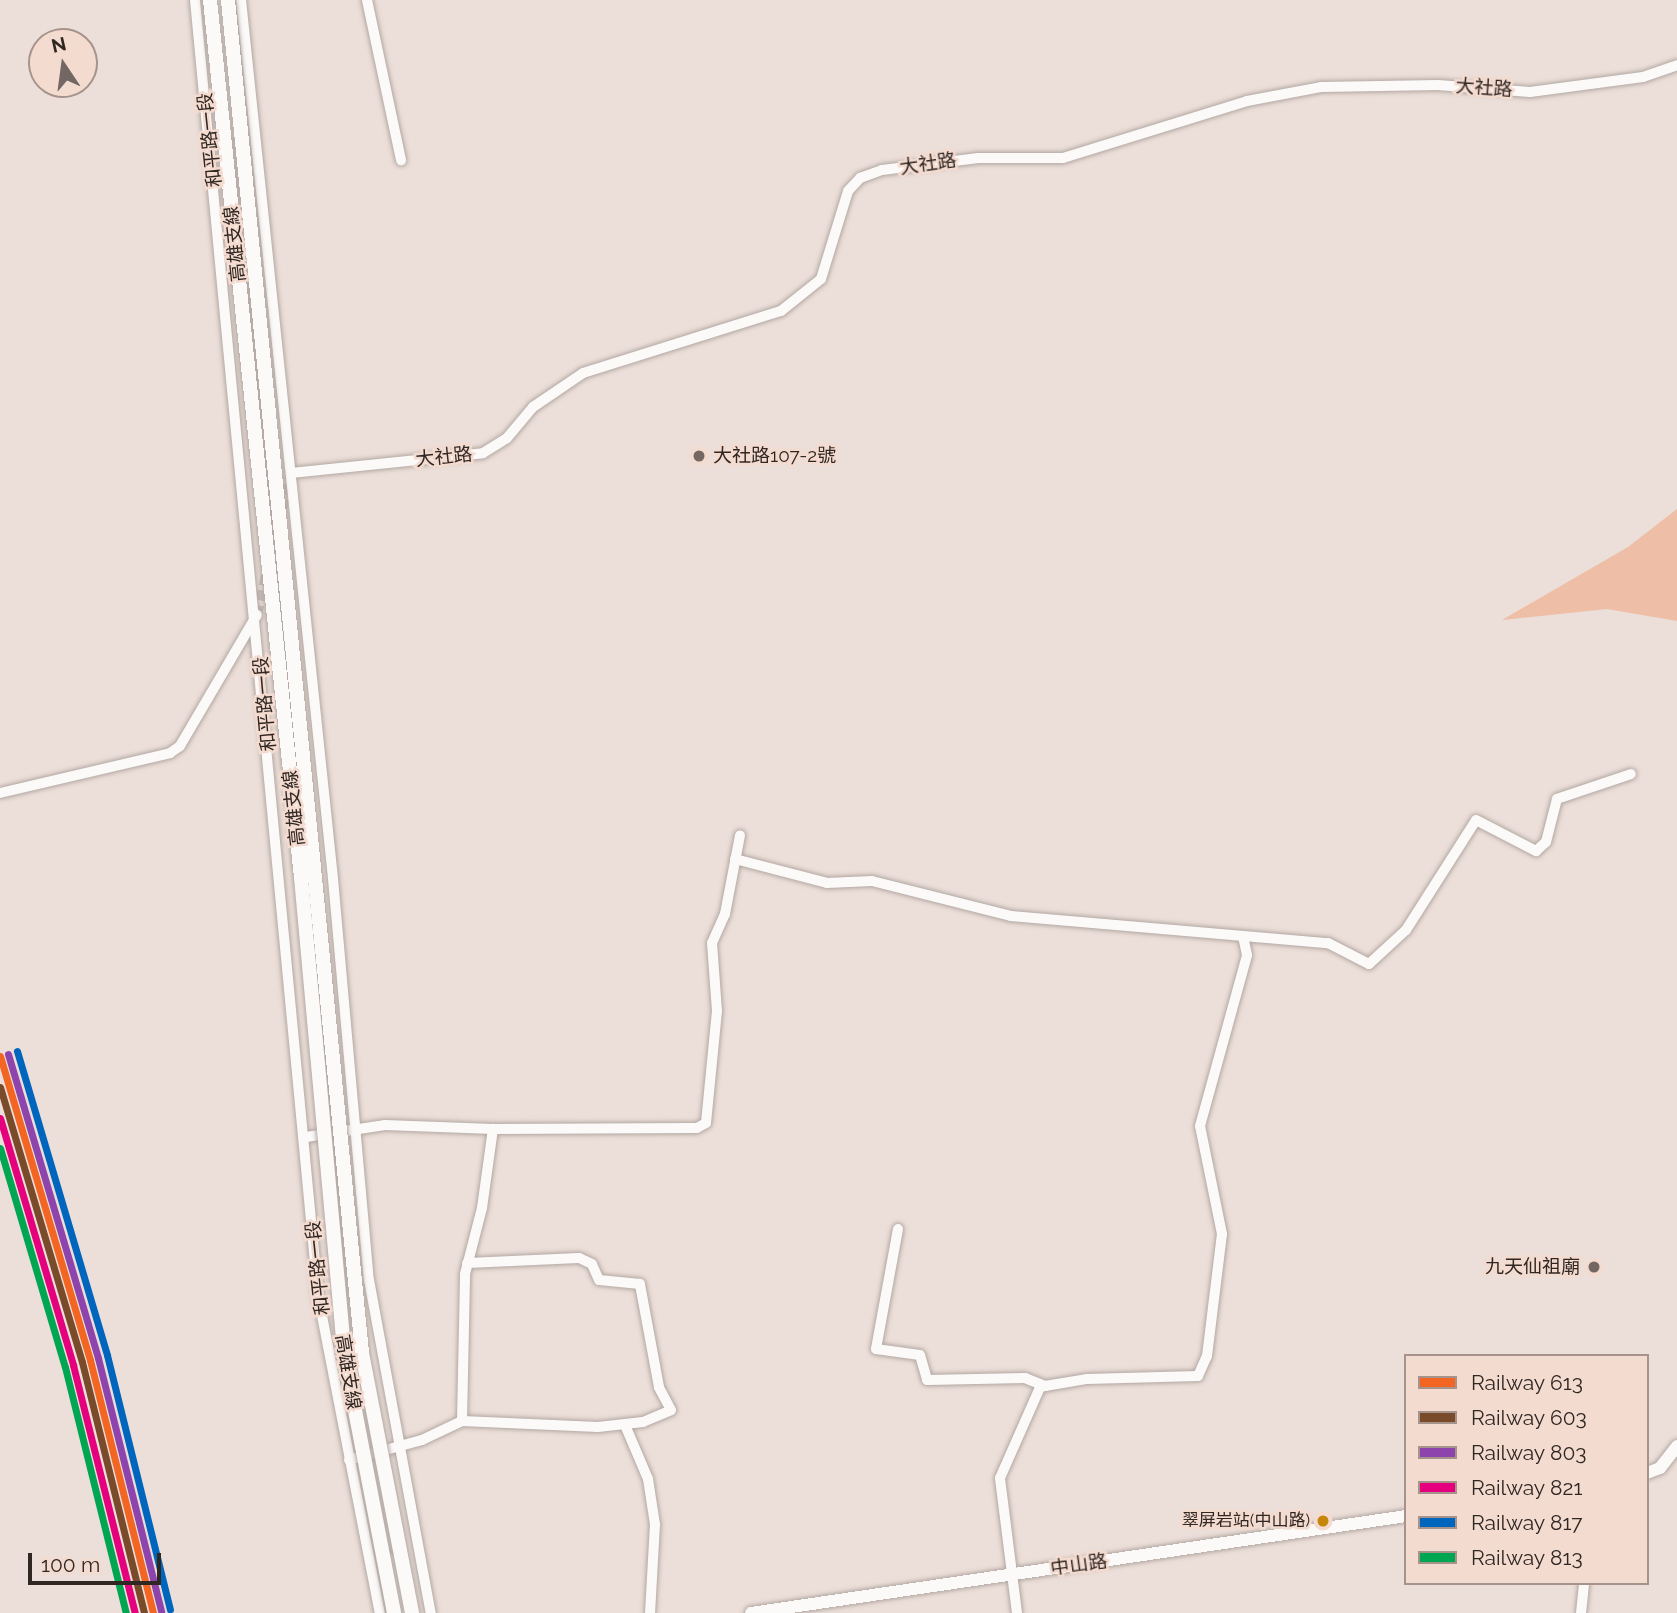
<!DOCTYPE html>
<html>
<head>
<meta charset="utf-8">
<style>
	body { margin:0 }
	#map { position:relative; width:1677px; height:1613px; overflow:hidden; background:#ecded8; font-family:Raleway,"Noto Sans TC",sans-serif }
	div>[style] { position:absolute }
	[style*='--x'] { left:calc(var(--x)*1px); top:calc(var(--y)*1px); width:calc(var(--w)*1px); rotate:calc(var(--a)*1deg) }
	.green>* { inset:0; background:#eebea6 }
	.minor-tunnel>* { height:10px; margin-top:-5px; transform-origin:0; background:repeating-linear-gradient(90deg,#c6b9b4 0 10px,transparent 0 15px) }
	.roads { filter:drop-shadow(0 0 2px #b2a8a3) drop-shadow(0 0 2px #b2a8a3) }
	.minor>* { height:10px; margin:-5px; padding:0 5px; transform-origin:5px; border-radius:5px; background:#fcfaf9 }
	.major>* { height:12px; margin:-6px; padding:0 6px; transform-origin:6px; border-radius:6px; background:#fcfaf9 }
	.bridges { filter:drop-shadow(0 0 2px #b2a8a3) drop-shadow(0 0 2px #b2a8a3) }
	.highway-bridge>* { height:14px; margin:-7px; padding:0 7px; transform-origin:7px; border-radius:7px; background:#fcfaf9 }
	.rail-1>* { height:7px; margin:-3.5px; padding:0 3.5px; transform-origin:3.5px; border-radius:3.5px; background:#f26522 }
	.rail-2>* { height:7px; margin:-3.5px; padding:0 3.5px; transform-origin:3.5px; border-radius:3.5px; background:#7a4b2a }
	.rail-3>* { height:7px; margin:-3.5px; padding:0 3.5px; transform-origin:3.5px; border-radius:3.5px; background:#8e44ad }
	.rail-4>* { height:7px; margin:-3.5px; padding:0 3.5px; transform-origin:3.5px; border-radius:3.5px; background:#e5007d }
	.rail-5>* { height:7px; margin:-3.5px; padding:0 3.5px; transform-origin:3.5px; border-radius:3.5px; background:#0065bd }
	.rail-6>* { height:7px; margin:-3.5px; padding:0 3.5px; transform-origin:3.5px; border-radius:3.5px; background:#00a651 }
	.dots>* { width:19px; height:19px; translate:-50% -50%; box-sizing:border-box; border:4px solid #f4dbd0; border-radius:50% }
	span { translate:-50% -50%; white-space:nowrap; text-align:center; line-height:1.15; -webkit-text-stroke:5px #f4dbd0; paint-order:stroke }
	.bus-label { font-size:17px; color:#302723 }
	.right { translate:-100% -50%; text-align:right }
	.street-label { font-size:19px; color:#302723 }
	.poi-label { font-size:19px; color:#302723 }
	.left { translate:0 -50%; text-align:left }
	.legend { position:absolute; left:1404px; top:1354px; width:245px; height:231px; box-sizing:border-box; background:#f4dbd0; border:2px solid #a6938b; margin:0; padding:9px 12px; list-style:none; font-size:21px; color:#302723 }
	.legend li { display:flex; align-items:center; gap:14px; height:35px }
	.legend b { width:35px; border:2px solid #a6938b }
	.north { position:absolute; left:28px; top:28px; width:70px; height:70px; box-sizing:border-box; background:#f4dbd0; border:2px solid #a6938b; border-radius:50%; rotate:347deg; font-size:19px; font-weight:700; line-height:28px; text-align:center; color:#302723 }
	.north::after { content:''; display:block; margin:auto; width:24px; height:32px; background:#726762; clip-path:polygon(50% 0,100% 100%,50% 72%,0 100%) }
	.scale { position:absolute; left:28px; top:1553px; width:133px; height:32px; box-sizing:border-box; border:4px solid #302723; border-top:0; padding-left:9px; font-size:21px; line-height:24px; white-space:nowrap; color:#302723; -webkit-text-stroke:5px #f4dbd0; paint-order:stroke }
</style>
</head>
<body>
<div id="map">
	<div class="green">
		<div style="clip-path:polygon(1677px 509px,1677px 621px,1607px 609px,1502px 620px,1628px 547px)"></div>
	</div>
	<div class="minor-tunnel">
		<div style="--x:282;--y:509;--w:34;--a:-76"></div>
		<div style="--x:257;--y:615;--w:41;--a:-77.3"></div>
	</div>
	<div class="roads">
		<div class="minor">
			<div style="--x:195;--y:0;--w:1301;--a:84.57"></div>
			<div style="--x:318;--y:1295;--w:324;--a:79"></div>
			<div style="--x:218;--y:0;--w:136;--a:82.4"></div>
			<div style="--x:241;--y:0;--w:884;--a:84.02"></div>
			<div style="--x:333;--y:879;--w:403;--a:84.9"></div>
			<div style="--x:369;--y:1280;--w:339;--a:79.5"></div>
			<div style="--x:367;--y:0;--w:164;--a:78"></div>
			<div style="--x:291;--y:473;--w:193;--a:-5.9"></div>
			<div style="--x:483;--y:453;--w:28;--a:-32"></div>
			<div style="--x:507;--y:438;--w:40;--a:-50"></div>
			<div style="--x:533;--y:407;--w:60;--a:-34.2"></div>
			<div style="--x:583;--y:373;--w:207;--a:-17.4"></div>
			<div style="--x:781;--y:311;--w:51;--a:-38.7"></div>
			<div style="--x:821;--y:279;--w:92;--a:-72.9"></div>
			<div style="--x:848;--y:191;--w:18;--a:-47"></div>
			<div style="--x:860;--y:178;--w:23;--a:-20"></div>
			<div style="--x:882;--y:170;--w:97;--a:-7.1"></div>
			<div style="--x:978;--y:158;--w:85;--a:0"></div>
			<div style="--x:1063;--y:158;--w:193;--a:-17.2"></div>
			<div style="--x:1247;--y:101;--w:75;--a:-10.7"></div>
			<div style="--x:1321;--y:87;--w:117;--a:-1"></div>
			<div style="--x:1438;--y:85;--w:92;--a:4.4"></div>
			<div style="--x:1530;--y:92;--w:114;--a:-7.6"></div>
			<div style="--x:1643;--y:77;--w:36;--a:-19"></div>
			<div style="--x:0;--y:793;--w:175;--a:-13.2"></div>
			<div style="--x:170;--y:753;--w:12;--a:-35"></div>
			<div style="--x:180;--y:746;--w:152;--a:-59.6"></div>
			<div style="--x:735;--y:859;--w:95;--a:14.6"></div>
			<div style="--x:827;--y:883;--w:45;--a:-2.5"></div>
			<div style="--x:872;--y:881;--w:143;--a:14.1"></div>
			<div style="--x:1011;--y:916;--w:318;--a:4.9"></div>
			<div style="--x:1328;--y:943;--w:46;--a:27.1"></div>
			<div style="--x:1369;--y:964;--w:50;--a:-42.6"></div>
			<div style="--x:1406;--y:930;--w:130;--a:-57.5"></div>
			<div style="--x:1476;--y:820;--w:68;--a:27.3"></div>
			<div style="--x:1536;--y:851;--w:13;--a:-42"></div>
			<div style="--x:1546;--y:842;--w:44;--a:-75.7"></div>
			<div style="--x:1557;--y:799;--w:78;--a:-18.7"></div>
			<div style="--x:306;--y:1137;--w:80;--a:-8.6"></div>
			<div style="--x:385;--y:1125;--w:108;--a:2.1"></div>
			<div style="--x:493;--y:1129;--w:204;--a:-0.3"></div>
			<div style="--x:697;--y:1128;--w:10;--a:-29"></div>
			<div style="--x:706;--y:1123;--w:113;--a:-84.4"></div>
			<div style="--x:717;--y:1011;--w:68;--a:-94.2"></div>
			<div style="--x:712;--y:943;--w:32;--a:-66"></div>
			<div style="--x:725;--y:914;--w:80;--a:-79.2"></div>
			<div style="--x:898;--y:1229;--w:122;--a:100.4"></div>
			<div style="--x:876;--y:1349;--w:44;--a:7.8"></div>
			<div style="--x:920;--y:1355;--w:26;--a:74"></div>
			<div style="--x:927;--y:1380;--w:98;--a:-1.2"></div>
			<div style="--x:1025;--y:1378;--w:22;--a:22"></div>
			<div style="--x:1045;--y:1386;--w:43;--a:-9.5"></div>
			<div style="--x:1087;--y:1379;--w:111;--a:-1.5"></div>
			<div style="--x:1198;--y:1376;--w:22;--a:-66"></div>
			<div style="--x:1207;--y:1356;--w:123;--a:-83"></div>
			<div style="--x:1222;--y:1234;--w:110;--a:-101.5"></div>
			<div style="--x:1200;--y:1126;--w:177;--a:-74.6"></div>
			<div style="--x:1247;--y:955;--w:19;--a:-102"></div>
			<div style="--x:462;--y:1421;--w:136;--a:2.5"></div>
			<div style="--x:598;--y:1427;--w:45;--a:-6.3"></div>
			<div style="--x:643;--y:1422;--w:30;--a:-23"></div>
			<div style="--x:671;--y:1410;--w:26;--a:-118"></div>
			<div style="--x:659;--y:1387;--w:105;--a:-100.5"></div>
			<div style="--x:640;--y:1284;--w:41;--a:-174.4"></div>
			<div style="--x:599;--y:1280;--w:17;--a:-114"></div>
			<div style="--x:592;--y:1264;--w:14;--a:-155"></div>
			<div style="--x:579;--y:1258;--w:112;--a:177.4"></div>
			<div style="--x:625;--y:1425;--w:59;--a:66.9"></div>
			<div style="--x:648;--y:1479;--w:46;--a:81.2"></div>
			<div style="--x:655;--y:1524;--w:89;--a:93.2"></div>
			<div style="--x:349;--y:1460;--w:76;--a:-15.3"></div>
			<div style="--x:422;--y:1440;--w:44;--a:-25.4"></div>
			<div style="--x:462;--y:1421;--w:147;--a:-88.8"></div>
			<div style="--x:465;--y:1274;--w:68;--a:-75.6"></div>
			<div style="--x:482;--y:1208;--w:80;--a:-82.1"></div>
			<div style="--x:383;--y:1553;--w:13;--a:42"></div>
			<div style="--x:393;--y:1562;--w:52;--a:78.9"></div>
			<div style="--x:1017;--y:1613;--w:136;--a:-97.2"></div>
			<div style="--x:1000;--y:1478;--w:102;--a:-66.2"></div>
			<div style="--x:1581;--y:1613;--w:30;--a:-84"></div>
		</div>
		<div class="major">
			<div style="--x:1647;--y:1473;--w:14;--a:-21"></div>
			<div style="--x:1660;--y:1468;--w:28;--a:-52"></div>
			<div style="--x:751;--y:1613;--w:662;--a:-8.42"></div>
		</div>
	</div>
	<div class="bridges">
		<div class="highway-bridge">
			<div style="--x:210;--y:0;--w:882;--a:84.08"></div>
			<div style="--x:301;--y:877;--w:478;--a:84.8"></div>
			<div style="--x:344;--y:1353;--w:265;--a:79.1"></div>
			<div style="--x:228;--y:0;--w:1360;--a:84.34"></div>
			<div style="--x:362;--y:1353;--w:265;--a:79.1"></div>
		</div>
	</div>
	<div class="rail-1">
		<div style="--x:0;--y:1056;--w:317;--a:73.5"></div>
		<div style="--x:90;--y:1360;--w:261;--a:76"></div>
	</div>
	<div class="rail-2">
		<div style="--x:0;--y:1087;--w:287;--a:73.4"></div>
		<div style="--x:82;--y:1362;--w:259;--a:76.1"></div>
	</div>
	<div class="rail-3">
		<div style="--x:8;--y:1054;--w:317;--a:73.5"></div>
		<div style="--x:98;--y:1358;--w:261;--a:76"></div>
	</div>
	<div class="rail-4">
		<div style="--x:0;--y:1118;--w:258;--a:73.5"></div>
		<div style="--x:73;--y:1365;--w:256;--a:76"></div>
	</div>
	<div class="rail-5">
		<div style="--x:17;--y:1051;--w:317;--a:73.5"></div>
		<div style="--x:107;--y:1355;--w:262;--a:76.1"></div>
	</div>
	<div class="rail-6">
		<div style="--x:0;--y:1148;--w:228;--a:73.5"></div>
		<div style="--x:65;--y:1367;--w:253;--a:76.1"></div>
	</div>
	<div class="dots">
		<div style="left:699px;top:456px;background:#726762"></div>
		<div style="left:1594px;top:1267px;background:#726762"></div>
		<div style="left:1323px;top:1521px;background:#c58609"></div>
	</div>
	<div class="bus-label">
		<span class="right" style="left:1310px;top:1521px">翠屏岩站(中山路)</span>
	</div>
	<div class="street-label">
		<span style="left:1484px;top:88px;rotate:4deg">大社路</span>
		<span style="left:210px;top:140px;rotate:-96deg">和平路一段</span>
		<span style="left:928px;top:164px;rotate:-8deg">大社路</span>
		<span style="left:235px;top:244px;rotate:-96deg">高雄支線</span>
		<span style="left:444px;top:457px;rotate:-6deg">大社路</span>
		<span style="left:265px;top:704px;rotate:-95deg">和平路一段</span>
		<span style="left:294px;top:808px;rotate:-96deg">高雄支線</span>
		<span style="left:318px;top:1268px;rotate:-96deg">和平路一段</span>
		<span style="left:348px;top:1372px;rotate:81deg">高雄支線</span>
		<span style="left:1079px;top:1565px;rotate:-8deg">中山路</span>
	</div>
	<div class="poi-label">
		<span class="left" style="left:713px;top:456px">大社路107-2號</span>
		<span class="right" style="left:1580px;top:1267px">九天仙祖廟</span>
	</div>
	<ul class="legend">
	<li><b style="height:9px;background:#f26522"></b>Railway 613</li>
	<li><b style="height:9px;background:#7a4b2a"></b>Railway 603</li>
	<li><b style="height:9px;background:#8e44ad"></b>Railway 803</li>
	<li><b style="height:9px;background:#e5007d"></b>Railway 821</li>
	<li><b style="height:9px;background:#0065bd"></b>Railway 817</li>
	<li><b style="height:9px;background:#00a651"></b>Railway 813</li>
	</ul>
	<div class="north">N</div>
	<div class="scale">100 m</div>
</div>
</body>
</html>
